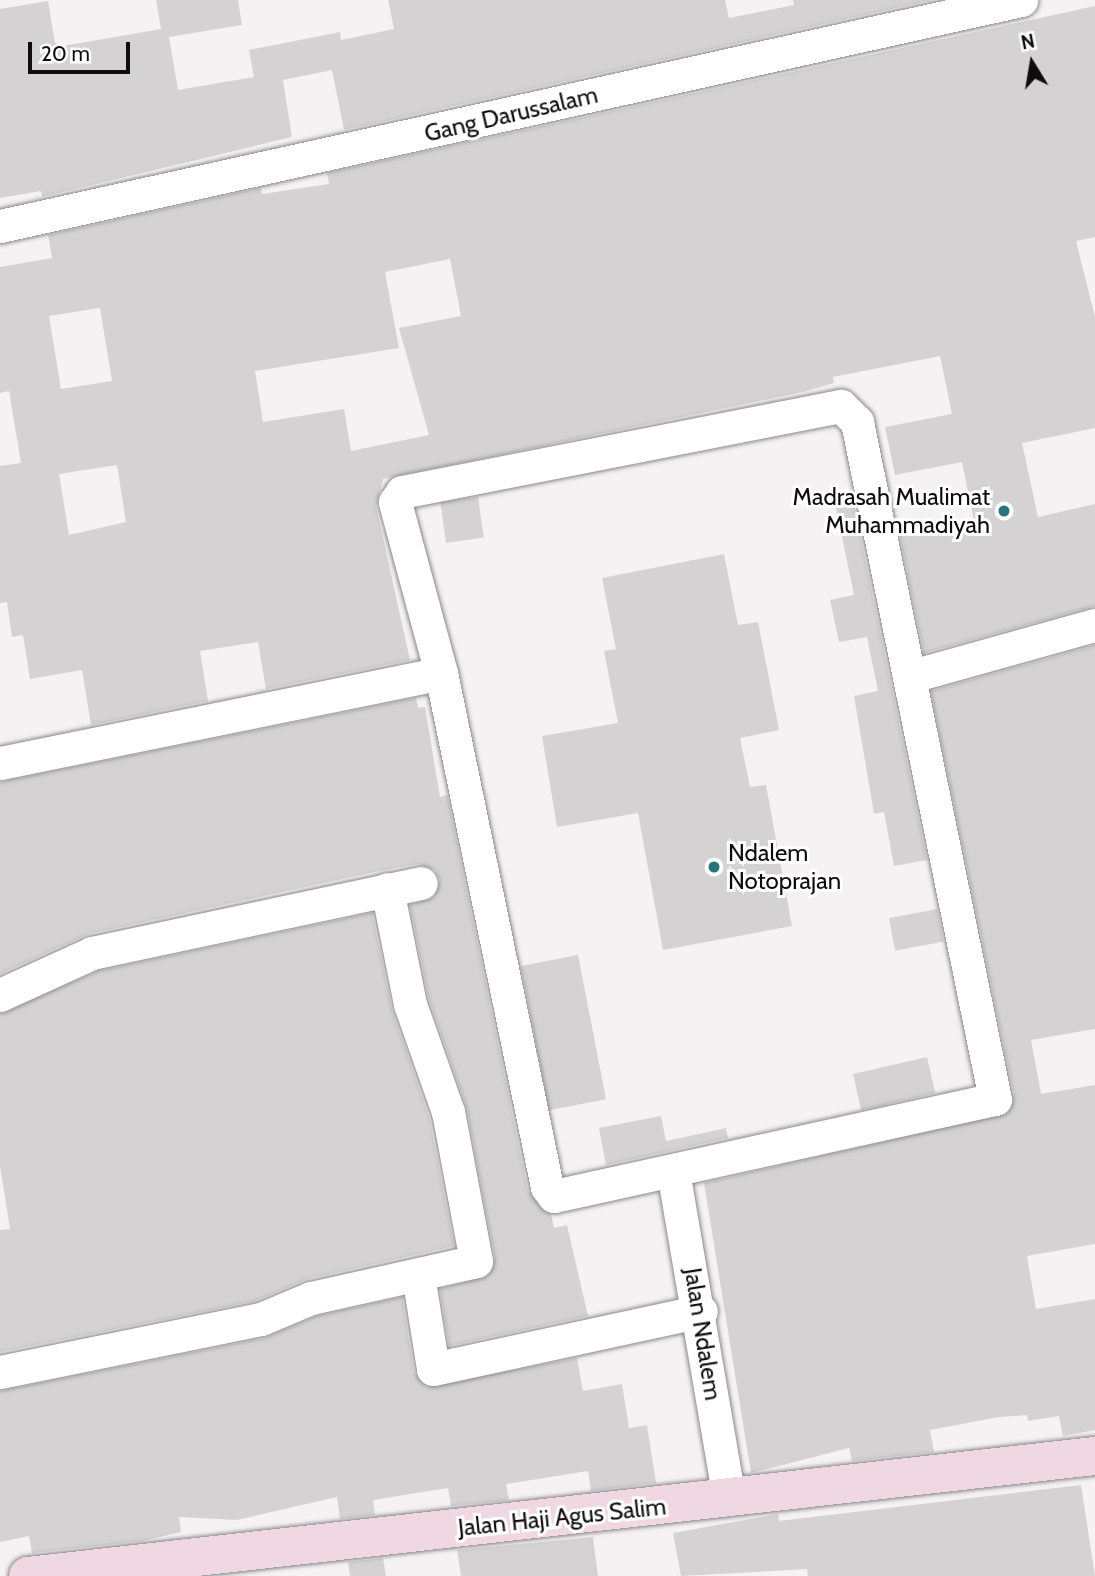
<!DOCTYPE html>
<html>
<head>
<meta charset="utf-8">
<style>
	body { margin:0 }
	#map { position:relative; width:1095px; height:1576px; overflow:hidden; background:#f6f2f4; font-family:Cabin,sans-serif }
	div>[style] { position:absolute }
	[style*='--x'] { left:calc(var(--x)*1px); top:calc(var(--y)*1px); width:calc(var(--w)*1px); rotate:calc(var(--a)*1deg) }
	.building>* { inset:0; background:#d5d2d3; transform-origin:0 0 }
	.roads { filter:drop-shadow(0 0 2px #8b8889) drop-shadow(0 0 2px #8b8889) }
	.street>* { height:33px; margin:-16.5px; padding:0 16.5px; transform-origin:16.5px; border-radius:16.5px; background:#fff }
	.secondary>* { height:38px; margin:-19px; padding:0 19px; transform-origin:19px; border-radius:19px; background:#f0d8e3 }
	.dots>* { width:19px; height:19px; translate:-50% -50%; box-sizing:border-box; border:4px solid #fff; border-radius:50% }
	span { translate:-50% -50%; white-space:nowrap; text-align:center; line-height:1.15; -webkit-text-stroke:6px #fff; paint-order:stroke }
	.street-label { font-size:24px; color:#0e0c0d }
	.poi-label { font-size:24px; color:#0e0c0d }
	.right { translate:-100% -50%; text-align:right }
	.left { translate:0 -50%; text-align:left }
	.north { position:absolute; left:997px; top:28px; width:70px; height:70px; -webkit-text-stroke:5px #fff; paint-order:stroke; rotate:349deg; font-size:19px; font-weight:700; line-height:28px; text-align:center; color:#0e0c0d }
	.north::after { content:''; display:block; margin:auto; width:24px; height:32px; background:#0e0c0d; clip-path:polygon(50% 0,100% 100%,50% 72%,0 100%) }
	.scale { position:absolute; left:28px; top:42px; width:102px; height:32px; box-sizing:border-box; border:4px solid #0e0c0d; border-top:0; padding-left:9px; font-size:21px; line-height:24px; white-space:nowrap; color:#0e0c0d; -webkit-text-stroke:5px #fff; paint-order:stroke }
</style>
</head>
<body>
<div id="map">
	<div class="building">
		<div style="clip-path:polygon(156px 0,238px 0,242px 25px,169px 37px,178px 90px,254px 77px,249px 50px,340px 32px,341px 40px,394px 29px,388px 0,725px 0,729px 18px,794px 5px,793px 0,932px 0,344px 130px,332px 70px,283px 80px,292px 137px,42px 197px,41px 191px,0 198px,0 9px,48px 1px,55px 43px,63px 46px,161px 29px)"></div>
		<div style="clip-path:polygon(evenodd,1095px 6px,1095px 237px,1076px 241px,1095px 317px,1095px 428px,1022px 443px,1038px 517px,1095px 504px,1095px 606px,924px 653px,900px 536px,974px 521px,962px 462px,895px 475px,885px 427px,952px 414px,940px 356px,833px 377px,834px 383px,803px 392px,383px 479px,376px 506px,410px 660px,266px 689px,258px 642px,200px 651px,208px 701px,91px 725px,82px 670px,30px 679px,23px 635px,12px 637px,7px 602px,0 603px,0 466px,21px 463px,9px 391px,0 393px,0 267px,52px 258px,48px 235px,261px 188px,262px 194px,329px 184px,327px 173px,1095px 6px,450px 259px,461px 316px,399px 328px,429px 435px,351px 451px,344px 409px,263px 422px,255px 371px,399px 348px,385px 272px,450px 259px,1095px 6px,100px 308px,112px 381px,61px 389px,49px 316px,100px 308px,1095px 6px,117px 465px,126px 522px,69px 535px,59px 474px,117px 465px)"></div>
		<div style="left:478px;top:497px;width:41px;height:38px;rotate:82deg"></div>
		<div style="clip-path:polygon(854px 505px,927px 860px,894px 866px,884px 812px,874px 814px,854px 696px,878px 691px,867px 637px,839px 642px,830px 600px,854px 595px,836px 508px)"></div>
		<div style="clip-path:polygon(724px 554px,738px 625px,758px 622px,779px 730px,740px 738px,750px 787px,766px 785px,792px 926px,663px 950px,638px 813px,557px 827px,542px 736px,618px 723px,604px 651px,616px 649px,602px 578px)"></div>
		<div style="clip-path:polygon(1095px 645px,1095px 1029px,1031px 1040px,1041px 1094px,1095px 1085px,1095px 1244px,1027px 1256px,1036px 1309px,1095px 1299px,1095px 1430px,1063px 1436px,1059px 1416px,1028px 1421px,1027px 1415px,999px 1417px,930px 1430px,934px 1452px,852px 1461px,849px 1448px,751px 1473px,704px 1183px,1008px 1113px,1014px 1095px,931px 691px)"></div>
		<div style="clip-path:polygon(416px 698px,418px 708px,425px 707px,440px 797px,447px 795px,528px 1191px,551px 1214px,554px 1228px,567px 1225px,588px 1316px,449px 1346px,440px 1289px,488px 1276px,495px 1258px,467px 1108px,429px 999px,410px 905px,434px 897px,440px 880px,435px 870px,418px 864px,384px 870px,88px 934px,0 974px,0 782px)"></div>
		<div style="left:937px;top:909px;width:33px;height:49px;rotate:79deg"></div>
		<div style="clip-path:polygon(372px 913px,392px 1010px,429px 1117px,454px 1246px,307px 1279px,255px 1301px,0 1352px,0 1230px,10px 1229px,0 1166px,0 1014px,98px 971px)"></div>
		<div style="left:578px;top:955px;width:147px;height:58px;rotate:79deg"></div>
		<div style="left:927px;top:1057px;width:37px;height:76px;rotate:77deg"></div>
		<div style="clip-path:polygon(661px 1116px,666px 1141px,726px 1128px,728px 1138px,606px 1165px,599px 1128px)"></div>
		<div style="clip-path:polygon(402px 1297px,414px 1372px,426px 1387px,577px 1358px,583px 1391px,622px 1384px,629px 1428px,647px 1425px,656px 1483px,591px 1491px,588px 1471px,506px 1484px,509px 1500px,451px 1506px,448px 1488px,373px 1500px,375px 1515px,340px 1519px,337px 1497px,237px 1520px,179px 1517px,181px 1532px,143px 1541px,32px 1553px,29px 1536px,0 1542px,0 1391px,265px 1338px,317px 1316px)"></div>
		<div style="clip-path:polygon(1081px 1485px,1095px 1576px,808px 1576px,807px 1569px,681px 1576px,673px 1533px,778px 1514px,779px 1521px)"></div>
		<div style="clip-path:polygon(593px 1537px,598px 1576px,461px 1576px,457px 1550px)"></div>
		<div style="clip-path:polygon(383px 1558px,386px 1576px,350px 1576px,348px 1562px)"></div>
	</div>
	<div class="roads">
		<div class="street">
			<div style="--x:0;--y:226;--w:1046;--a:-12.48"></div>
			<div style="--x:841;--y:406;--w:23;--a:45"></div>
			<div style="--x:857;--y:422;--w:691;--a:78.48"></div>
			<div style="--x:995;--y:1099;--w:452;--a:167.6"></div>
			<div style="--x:554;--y:1196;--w:11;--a:-128"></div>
			<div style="--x:547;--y:1187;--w:525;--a:-101.65"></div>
			<div style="--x:441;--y:673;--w:177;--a:-105.1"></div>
			<div style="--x:395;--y:502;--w:12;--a:-55"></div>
			<div style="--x:402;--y:492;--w:447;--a:-11.1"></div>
			<div style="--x:912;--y:676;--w:190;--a:-15.6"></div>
			<div style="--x:0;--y:763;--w:450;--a:-11.5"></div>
			<div style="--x:0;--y:995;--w:101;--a:-24.5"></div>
			<div style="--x:92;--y:953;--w:336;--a:-12"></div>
			<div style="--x:673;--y:1171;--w:332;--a:80.3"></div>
			<div style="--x:418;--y:1275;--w:95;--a:80.9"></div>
			<div style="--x:433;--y:1369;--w:274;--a:-12.2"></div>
			<div style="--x:0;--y:1372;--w:266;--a:-11.5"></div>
			<div style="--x:261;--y:1319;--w:54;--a:-22.8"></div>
			<div style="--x:311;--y:1298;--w:169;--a:-12.6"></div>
			<div style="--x:476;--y:1261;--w:152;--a:-100.6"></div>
			<div style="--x:448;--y:1112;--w:114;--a:-109.4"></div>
			<div style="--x:410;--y:1004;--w:117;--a:-101.3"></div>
		</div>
		<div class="secondary">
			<div style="--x:28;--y:1576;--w:1074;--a:-6.42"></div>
		</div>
	</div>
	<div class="dots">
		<div style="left:1004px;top:511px;background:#297478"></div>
		<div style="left:714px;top:867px;background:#297478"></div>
	</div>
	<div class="street-label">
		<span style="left:511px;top:114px;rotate:-13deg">Gang Darussalam</span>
		<span style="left:703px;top:1334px;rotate:81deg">Jalan Ndalem</span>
		<span style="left:562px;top:1517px;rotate:-6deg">Jalan Haji Agus Salim</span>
	</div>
	<div class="poi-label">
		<span class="right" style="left:990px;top:511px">Madrasah Mualimat<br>Muhammadiyah</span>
		<span class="left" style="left:728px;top:867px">Ndalem<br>Notoprajan</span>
	</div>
	<div class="north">N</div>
	<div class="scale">20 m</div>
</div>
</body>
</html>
